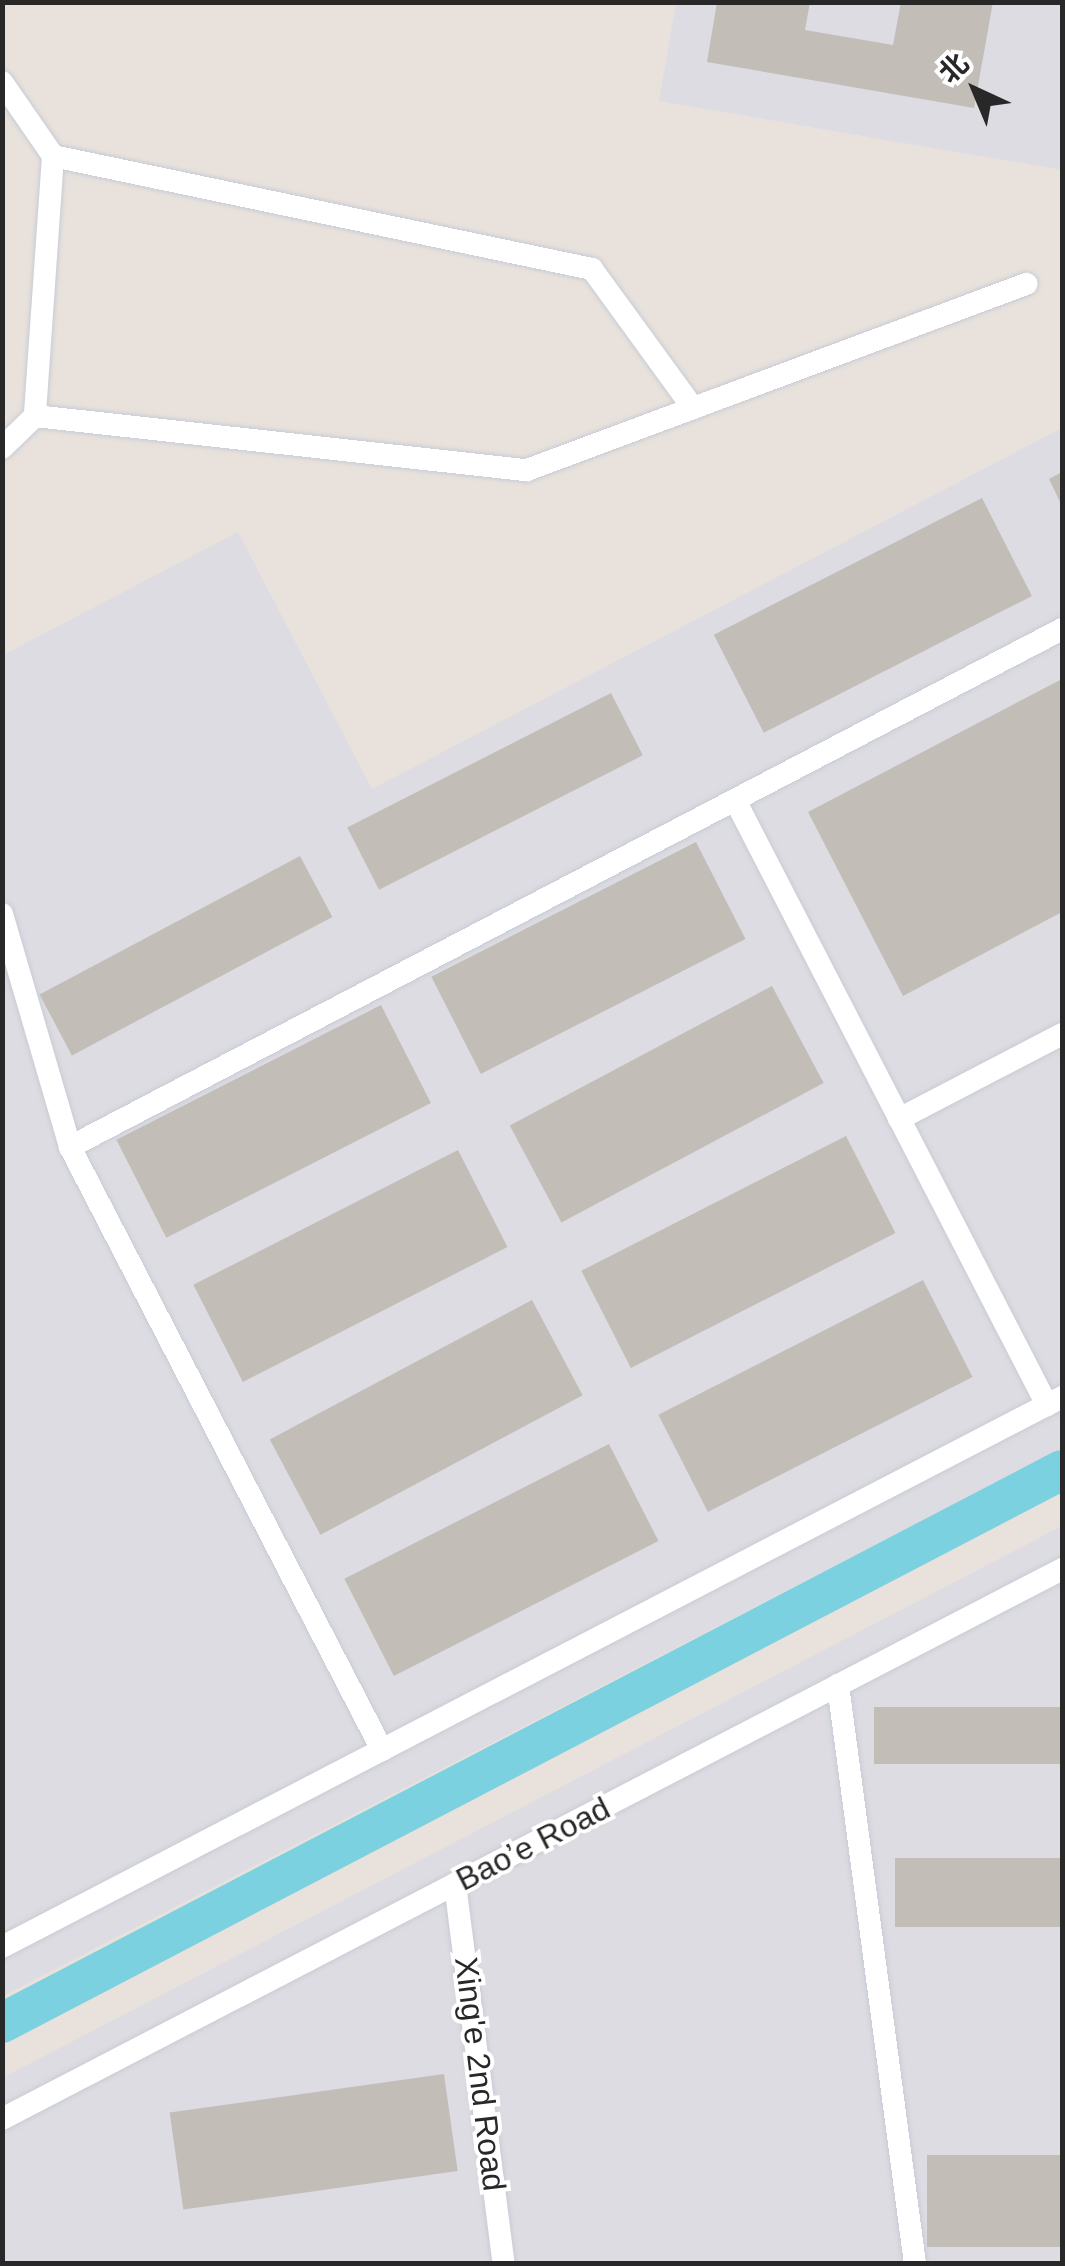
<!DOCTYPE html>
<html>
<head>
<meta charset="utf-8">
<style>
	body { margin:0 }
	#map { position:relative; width:1065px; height:2266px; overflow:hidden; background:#e9e2dc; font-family:Helvetica,"Noto Sans SC",sans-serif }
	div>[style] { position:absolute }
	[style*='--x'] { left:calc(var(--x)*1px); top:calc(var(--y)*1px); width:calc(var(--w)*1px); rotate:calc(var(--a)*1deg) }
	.industrial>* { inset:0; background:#dddce2 }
	.canal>* { height:40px; margin:-20px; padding:0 20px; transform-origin:20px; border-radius:20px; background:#7bd1df }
	.building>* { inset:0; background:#c2bdb7; transform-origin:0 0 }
	.roads { filter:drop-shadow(0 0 2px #c7ccd5) drop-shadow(0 0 2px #c7ccd5) }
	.service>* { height:22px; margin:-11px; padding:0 11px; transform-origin:11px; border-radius:11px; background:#fff }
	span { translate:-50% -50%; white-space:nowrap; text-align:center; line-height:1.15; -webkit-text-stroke:8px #fff; paint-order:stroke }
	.street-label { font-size:32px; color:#282828 }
	.frame { position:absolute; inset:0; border:5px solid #282828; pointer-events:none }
	.north { position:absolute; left:925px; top:40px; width:100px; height:100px; -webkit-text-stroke:8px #fff; paint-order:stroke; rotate:316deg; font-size:28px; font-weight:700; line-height:40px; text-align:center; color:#282828 }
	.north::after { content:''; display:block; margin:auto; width:35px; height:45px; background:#282828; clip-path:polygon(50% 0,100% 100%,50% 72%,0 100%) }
</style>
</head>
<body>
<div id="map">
	<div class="industrial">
		<div style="clip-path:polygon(676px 3px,1062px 3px,1062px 170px,659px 101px)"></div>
		<div style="clip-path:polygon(1062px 428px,1062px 1448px,3px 1996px,3px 655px,238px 532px,372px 789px)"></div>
		<div style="clip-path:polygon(1062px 1526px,1062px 2263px,3px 2263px,2px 2078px)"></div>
	</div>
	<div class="canal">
		<div style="--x:2;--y:2023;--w:1196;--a:-27.55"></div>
	</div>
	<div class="building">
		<div style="clip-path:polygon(717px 2px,810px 2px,805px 30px,893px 45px,901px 2px,993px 2px,974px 108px,707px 62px)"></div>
		<div style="clip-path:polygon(1062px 472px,1062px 506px,1049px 479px)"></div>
		<div style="left:982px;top:498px;width:110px;height:301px;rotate:63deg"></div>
		<div style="clip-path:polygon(1062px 679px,1062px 912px,903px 996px,808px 812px)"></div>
		<div style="left:611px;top:693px;width:70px;height:296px;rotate:63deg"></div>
		<div style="left:696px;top:842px;width:109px;height:297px;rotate:63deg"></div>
		<div style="left:300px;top:856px;width:69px;height:295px;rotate:62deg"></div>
		<div style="left:772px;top:986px;width:110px;height:297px;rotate:62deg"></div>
		<div style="left:381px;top:1005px;width:110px;height:297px;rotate:63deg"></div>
		<div style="left:846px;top:1136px;width:109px;height:297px;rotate:63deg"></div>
		<div style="left:458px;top:1150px;width:109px;height:297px;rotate:63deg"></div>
		<div style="left:923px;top:1280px;width:109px;height:297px;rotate:63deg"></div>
		<div style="left:532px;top:1300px;width:108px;height:297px;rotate:62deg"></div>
		<div style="left:609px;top:1444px;width:109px;height:297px;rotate:63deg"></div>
		<div style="left:1062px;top:1707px;width:57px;height:188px;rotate:90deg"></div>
		<div style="left:1062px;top:1858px;width:69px;height:167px;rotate:90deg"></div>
		<div style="left:444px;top:2074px;width:98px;height:277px;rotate:82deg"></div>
		<div style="left:1062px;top:2155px;width:92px;height:135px;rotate:90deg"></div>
	</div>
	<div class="roads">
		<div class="service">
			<div style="--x:2;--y:82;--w:90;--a:55.4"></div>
			<div style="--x:53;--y:156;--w:261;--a:94"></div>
			<div style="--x:53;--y:156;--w:551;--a:11.84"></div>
			<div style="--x:592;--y:269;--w:172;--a:54"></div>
			<div style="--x:2;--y:448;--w:46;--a:-44.1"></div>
			<div style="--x:35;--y:416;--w:495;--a:6.3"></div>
			<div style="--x:527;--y:470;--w:533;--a:-20.44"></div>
			<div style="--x:735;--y:800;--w:681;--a:62.72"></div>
			<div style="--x:2;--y:914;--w:243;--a:73.7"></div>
			<div style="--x:70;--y:1147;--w:679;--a:62.64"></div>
			<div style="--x:899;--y:1119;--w:184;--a:-27.5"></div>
			<div style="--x:70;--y:1147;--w:1119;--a:-27.57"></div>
			<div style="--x:838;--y:1685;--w:584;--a:82.42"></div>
			<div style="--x:455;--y:1884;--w:383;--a:82.7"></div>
			<div style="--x:2;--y:1947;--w:1194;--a:-27.42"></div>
			<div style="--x:2;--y:2119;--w:1194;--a:-27.42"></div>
		</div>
	</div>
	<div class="street-label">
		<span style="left:533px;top:1844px;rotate:-27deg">Bao’e Road</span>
		<span style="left:480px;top:2074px;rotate:83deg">Xing'e 2nd Road</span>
	</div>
	<div class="frame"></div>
	<div class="north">北</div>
</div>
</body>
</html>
